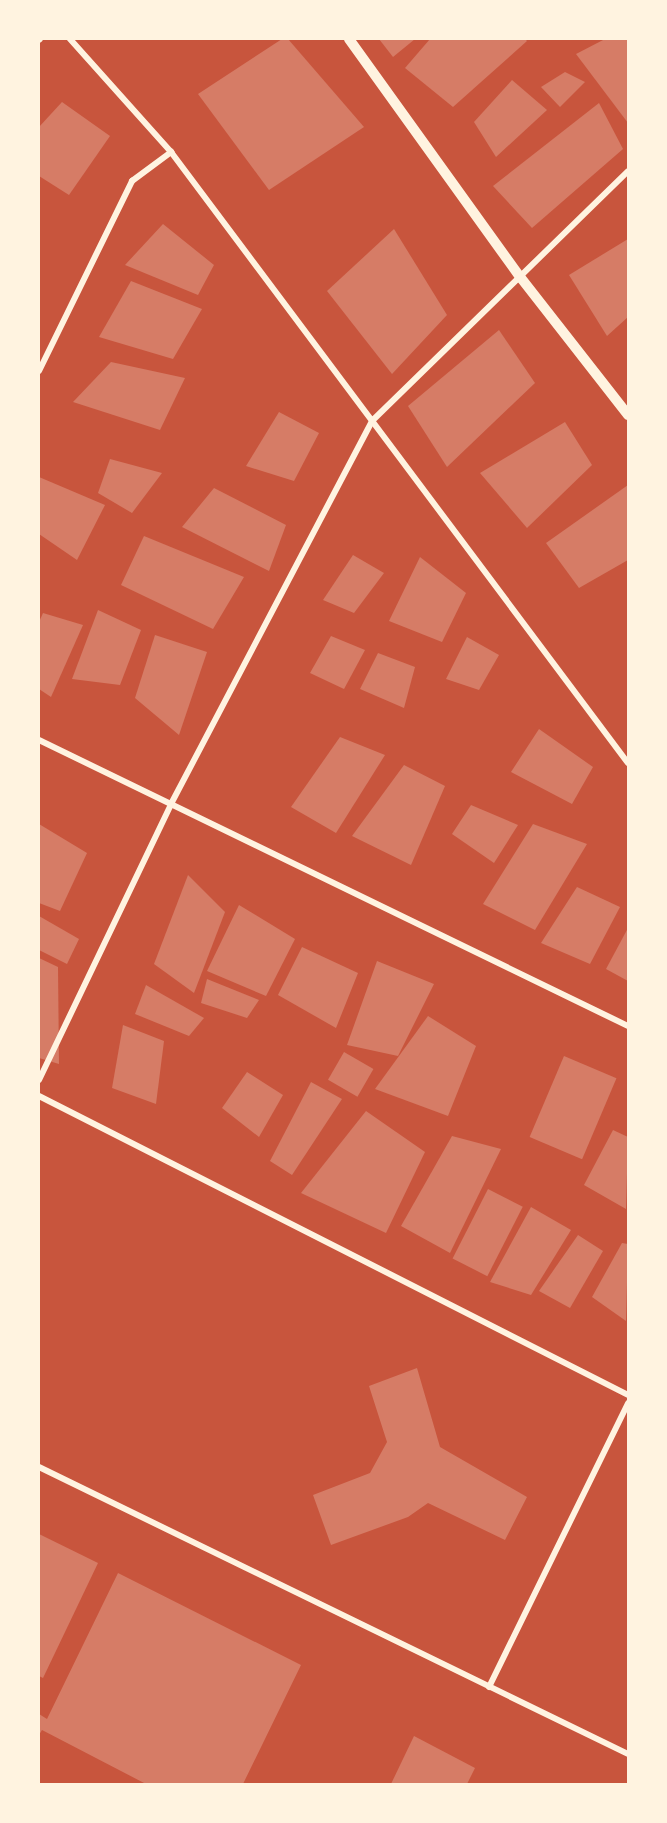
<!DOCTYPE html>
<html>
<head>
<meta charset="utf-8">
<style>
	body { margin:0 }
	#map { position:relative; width:667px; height:1823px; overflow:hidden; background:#c8553d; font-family:"IBM Plex Sans",sans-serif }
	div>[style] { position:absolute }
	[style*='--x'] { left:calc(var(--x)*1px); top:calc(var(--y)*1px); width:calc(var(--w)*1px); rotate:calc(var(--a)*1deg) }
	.building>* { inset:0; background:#d67c66; transform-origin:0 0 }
	.minor>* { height:6px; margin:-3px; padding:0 3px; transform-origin:3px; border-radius:3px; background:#fff3e0 }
	.tertiary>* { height:10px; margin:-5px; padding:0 5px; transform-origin:5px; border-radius:5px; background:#fff3e0 }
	span { translate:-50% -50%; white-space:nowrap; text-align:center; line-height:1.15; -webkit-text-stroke:4.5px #fff3e0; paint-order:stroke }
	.frame { position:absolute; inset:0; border:40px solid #fff3e0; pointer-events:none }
</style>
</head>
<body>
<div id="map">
	<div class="building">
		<div style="clip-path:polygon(282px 39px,288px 39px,364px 127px,269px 190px,198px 94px)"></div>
		<div style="clip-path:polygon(379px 39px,415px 39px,393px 57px)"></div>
		<div style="clip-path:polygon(430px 39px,525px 39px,527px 41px,453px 107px,405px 68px)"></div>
		<div style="clip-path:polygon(605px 39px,628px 39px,628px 123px,576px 54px)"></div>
		<div style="clip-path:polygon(565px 72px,585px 82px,560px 107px,541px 87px)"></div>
		<div style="clip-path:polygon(512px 80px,547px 110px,496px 157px,474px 122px)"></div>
		<div style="clip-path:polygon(62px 102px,110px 136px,69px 195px,39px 176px,39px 127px)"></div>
		<div style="clip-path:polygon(599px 103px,623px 149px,532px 228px,493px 186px)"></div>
		<div style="clip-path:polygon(163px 224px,214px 265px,198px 295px,125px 265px)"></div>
		<div style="clip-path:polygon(394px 229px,447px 315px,392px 374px,327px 291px)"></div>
		<div style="clip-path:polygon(628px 239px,628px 317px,607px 336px,569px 275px)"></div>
		<div style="clip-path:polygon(131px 281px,202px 309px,173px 359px,99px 337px)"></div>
		<div style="clip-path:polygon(499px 330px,535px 383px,447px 467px,408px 406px)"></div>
		<div style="clip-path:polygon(111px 362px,185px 378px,160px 430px,73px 402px)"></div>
		<div style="clip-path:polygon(279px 412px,319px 433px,294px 481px,246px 466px)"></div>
		<div style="clip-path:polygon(565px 422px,592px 465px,527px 528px,480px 473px)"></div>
		<div style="clip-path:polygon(110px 459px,162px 473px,132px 513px,98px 493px)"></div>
		<div style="clip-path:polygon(39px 477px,105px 505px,77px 560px,39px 534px)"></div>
		<div style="clip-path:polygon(628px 485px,628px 560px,579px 588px,546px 543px)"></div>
		<div style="clip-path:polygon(214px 488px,286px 525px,269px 571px,182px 527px)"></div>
		<div style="clip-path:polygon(144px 536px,244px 577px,213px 629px,121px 585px)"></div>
		<div style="clip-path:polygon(353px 555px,384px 573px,354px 613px,323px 600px)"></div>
		<div style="clip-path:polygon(420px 557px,466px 593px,442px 642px,389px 621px)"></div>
		<div style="clip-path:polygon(98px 610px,141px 630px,120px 685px,72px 679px)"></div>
		<div style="clip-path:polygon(43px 613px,83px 625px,51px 697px,39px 689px,39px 622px)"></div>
		<div style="clip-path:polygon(155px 635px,207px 652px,179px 735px,135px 698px)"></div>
		<div style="clip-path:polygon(331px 636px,365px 650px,344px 689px,310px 673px)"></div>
		<div style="clip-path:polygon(467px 637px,499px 655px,479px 690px,446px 679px)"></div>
		<div style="clip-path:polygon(378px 653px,415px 667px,404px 708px,360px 689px)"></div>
		<div style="clip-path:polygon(539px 729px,593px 767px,572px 804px,511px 772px)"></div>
		<div style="clip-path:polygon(340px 737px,385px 755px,336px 833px,291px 807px)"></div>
		<div style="clip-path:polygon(404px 765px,445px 786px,411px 865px,352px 836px)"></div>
		<div style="clip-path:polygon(471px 805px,518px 825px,494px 863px,452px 834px)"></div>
		<div style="clip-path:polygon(39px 824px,87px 853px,60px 911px,39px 903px)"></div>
		<div style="clip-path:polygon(533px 824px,587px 844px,535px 930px,483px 904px)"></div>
		<div style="clip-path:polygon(188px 875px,225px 912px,194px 993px,154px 964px)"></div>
		<div style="clip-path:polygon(577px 887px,620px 907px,590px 964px,541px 943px)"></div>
		<div style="clip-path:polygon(239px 905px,295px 939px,266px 996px,207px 971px)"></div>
		<div style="clip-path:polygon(39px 916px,79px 939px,67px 964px,39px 950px)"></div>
		<div style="clip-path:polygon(628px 928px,628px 981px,606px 969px)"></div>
		<div style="clip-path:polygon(302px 947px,358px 973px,336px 1028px,278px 995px)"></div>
		<div style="clip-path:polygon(39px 958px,58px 967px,59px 1064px,39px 1058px)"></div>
		<div style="clip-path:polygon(377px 961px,434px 984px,398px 1056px,347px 1045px)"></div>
		<div style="clip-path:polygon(207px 979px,259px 1000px,247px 1018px,201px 1003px)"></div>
		<div style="clip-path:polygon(146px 985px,204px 1018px,189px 1036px,135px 1014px)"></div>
		<div style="clip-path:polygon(428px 1016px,476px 1046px,448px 1116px,375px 1089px)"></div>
		<div style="clip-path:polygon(123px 1025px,164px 1041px,156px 1104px,112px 1088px)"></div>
		<div style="left:344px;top:1052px;width:34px;height:32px;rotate:30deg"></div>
		<div style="left:564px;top:1056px;width:57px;height:88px;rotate:23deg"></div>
		<div style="clip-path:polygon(247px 1072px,283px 1095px,259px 1137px,222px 1108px)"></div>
		<div style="clip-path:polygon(311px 1082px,342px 1099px,292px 1175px,270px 1161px)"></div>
		<div style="clip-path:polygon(366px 1111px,425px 1152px,386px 1233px,301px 1193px)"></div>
		<div style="clip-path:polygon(613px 1130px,628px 1137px,626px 1209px,584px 1185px)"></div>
		<div style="clip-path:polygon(452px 1136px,501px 1149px,450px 1253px,401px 1226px)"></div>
		<div style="left:488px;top:1189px;width:39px;height:78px;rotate:27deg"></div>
		<div style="clip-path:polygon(531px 1207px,571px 1230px,531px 1295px,490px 1282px)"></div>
		<div style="clip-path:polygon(578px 1235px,603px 1251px,570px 1308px,539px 1291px)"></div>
		<div style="clip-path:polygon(622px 1243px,628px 1244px,626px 1321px,592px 1297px)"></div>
		<div style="clip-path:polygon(417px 1368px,440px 1447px,527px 1497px,505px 1540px,428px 1503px,408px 1517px,331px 1545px,313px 1495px,370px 1473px,387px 1442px,369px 1386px)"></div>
		<div style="clip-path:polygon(39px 1534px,98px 1563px,43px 1678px,39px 1676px)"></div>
		<div style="clip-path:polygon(118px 1573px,301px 1665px,243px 1784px,146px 1784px,42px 1730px,39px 1735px,39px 1714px,47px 1719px)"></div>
		<div style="clip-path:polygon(414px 1736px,475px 1768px,467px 1784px,391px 1784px)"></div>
	</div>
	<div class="minor">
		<div style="--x:70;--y:39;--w:152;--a:48.2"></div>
		<div style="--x:171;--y:152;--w:763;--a:53.21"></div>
		<div style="--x:39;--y:40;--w:1;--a:-45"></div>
		<div style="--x:39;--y:371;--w:212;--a:-63.9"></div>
		<div style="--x:132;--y:181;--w:49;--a:-36.6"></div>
		<div style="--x:39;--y:740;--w:655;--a:25.9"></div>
		<div style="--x:39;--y:1080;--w:306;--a:-64.4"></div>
		<div style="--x:171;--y:804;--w:434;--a:-62.3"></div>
		<div style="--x:373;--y:420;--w:356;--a:-44.3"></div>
		<div style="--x:39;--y:1096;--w:661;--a:26.91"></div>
		<div style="--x:39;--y:1467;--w:655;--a:25.98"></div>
		<div style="--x:489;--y:1687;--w:316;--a:-63.9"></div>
	</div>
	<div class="tertiary">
		<div style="--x:349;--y:39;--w:294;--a:54.3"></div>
		<div style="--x:521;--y:278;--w:174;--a:52"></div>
	</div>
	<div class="frame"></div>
</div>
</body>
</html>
